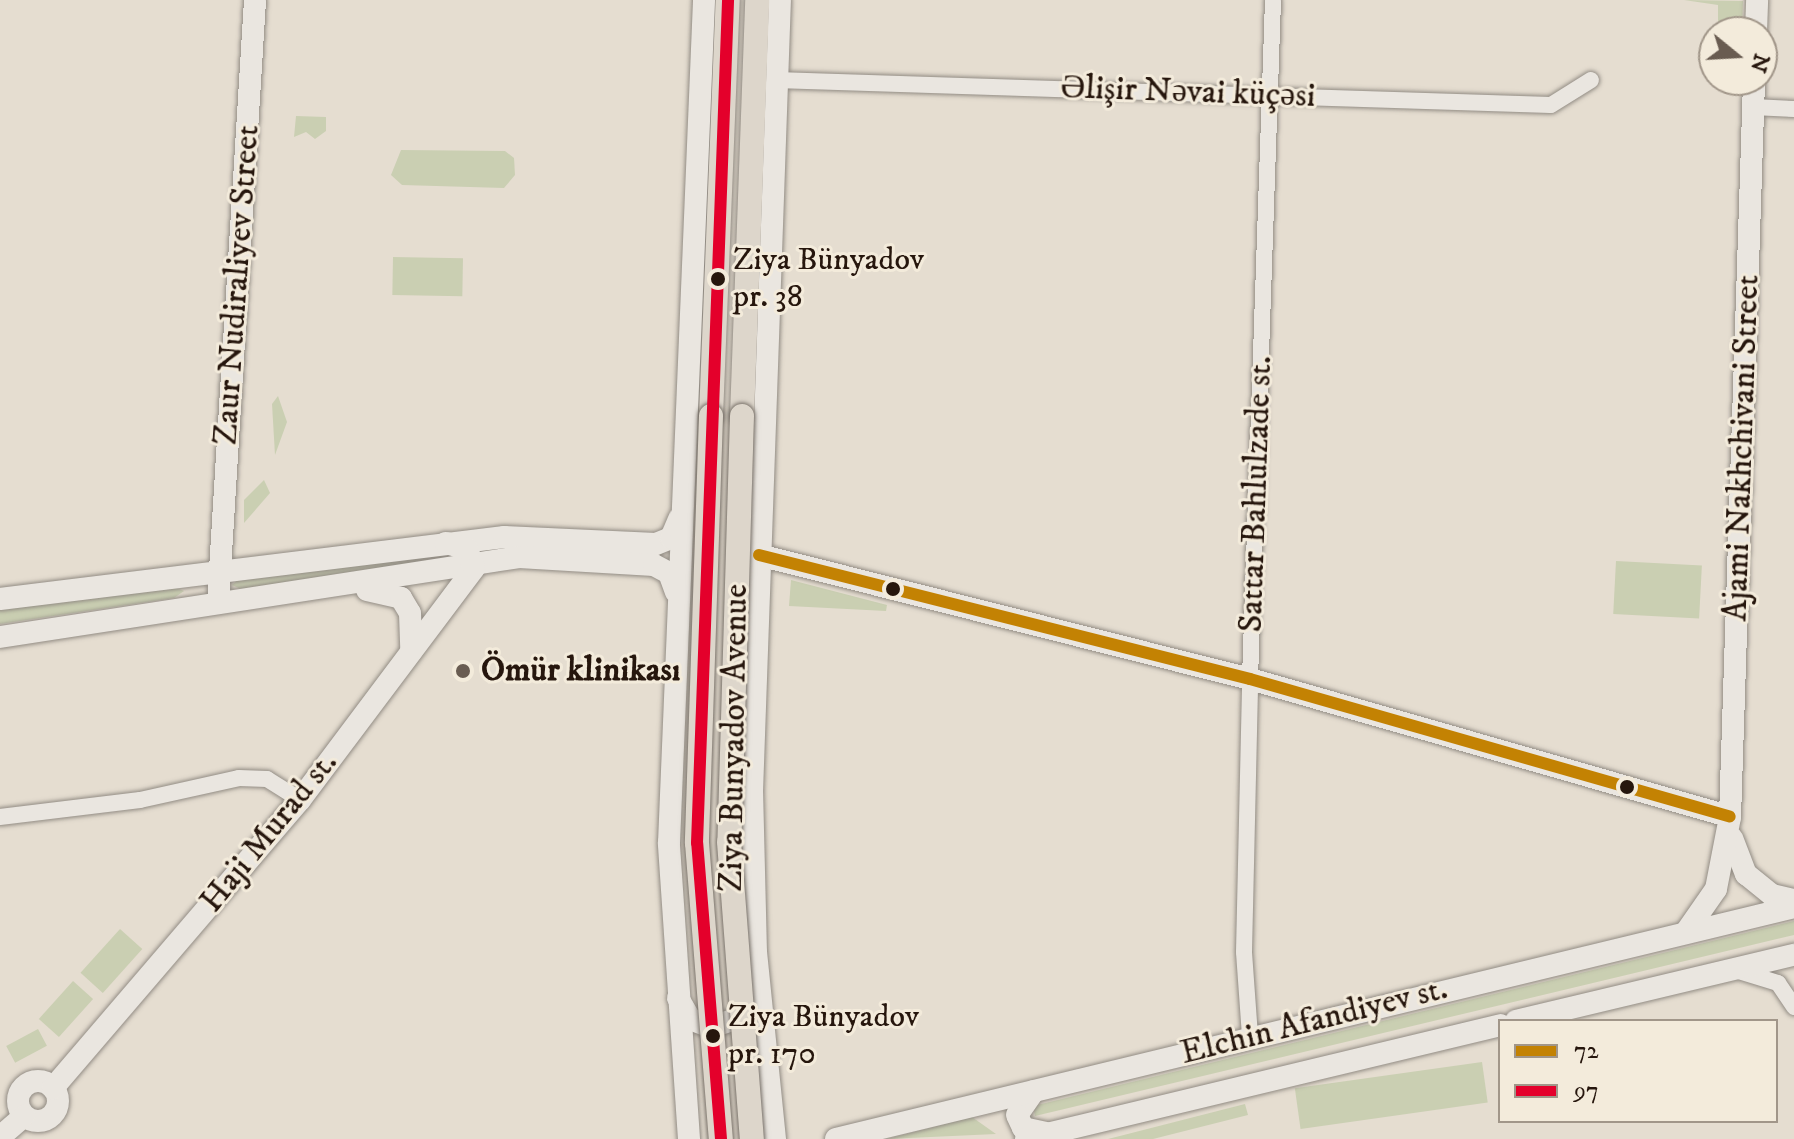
<!DOCTYPE html>
<html>
<head>
<meta charset="utf-8">
<style>
	body { margin:0 }
	#map { position:relative; width:1794px; height:1139px; overflow:hidden; background:#e5ddd0; font-family:"IM FELL DW Pica",serif }
	div>[style] { position:absolute }
	[style*='--x'] { left:calc(var(--x)*1px); top:calc(var(--y)*1px); width:calc(var(--w)*1px); rotate:calc(var(--a)*1deg) }
	.green>* { inset:0; background:#cacfb2; transform-origin:0 0 }
	.roads { filter:drop-shadow(0 0 2px #928c84) drop-shadow(0 0 2px #928c84) }
	.street>* { height:16px; margin:-8px; padding:0 8px; transform-origin:8px; border-radius:8px; background:#eae6e0 }
	.secondary>* { height:22px; margin:-11px; padding:0 11px; transform-origin:11px; border-radius:11px; background:#eae6e0 }
	.secondary>.ring { margin:-11px; padding:0; box-sizing:content-box; background:none; border:22px solid #eae6e0; border-radius:50% }
	.primary>* { height:24px; margin:-12px; padding:0 12px; transform-origin:12px; border-radius:12px; background:#ddd6cb }
	.bridges { filter:drop-shadow(0 0 2px #787169) drop-shadow(0 0 2px #787169) }
	.primary-bridge>* { height:24px; margin:-12px; padding:0 12px; transform-origin:12px; border-radius:12px; background:#ddd6cb }
	.bus-1>* { height:12px; margin:-6px; padding:0 6px; transform-origin:6px; border-radius:6px; background:#c38203 }
	.bus-2>* { height:12px; margin:-6px; padding:0 6px; transform-origin:6px; border-radius:6px; background:#e4002b }
	.dots>* { width:22px; height:22px; translate:-50% -50%; box-sizing:border-box; border:4px solid #f3ebdb; border-radius:50% }
	span { translate:-50% -50%; white-space:nowrap; text-align:center; line-height:1.15; -webkit-text-stroke:6px #f3ebdb; paint-order:stroke }
	.bus-label { font-size:32px; color:#26160d }
	.left { translate:0 -50%; text-align:left }
	.street-label { font-size:34px; color:#26160d }
	.poi-label { font-size:34px; color:#26160d; font-weight:700 }
	.legend { position:absolute; left:1498px; top:1019px; width:280px; height:104px; box-sizing:border-box; background:#f3ebdb; border:2px solid #a19689; margin:0; padding:10px 14px; list-style:none; font-size:24px; color:#26160d }
	.legend li { display:flex; align-items:center; gap:16px; height:40px }
	.legend b { width:40px; border:2px solid #a19689 }
	.north { position:absolute; left:1698px; top:16px; width:80px; height:80px; box-sizing:border-box; background:#f3ebdb; border:2px solid #a19689; border-radius:50%; rotate:108deg; font-size:22px; font-weight:700; line-height:32px; text-align:center; color:#26160d }
	.north::after { content:''; display:block; margin:auto; width:28px; height:36px; background:#695c51; clip-path:polygon(50% 0,100% 100%,50% 72%,0 100%) }
</style>
</head>
<body>
<div id="map">
	<div class="green">
		<div style="clip-path:polygon(1684px 0,1743px 1px,1742px 32px,1718px 32px,1718px 5px)"></div>
		<div style="clip-path:polygon(296px 116px,326px 117px,326px 131px,315px 139px,306px 132px,294px 137px)"></div>
		<div style="clip-path:polygon(401px 150px,505px 151px,514px 158px,515px 175px,504px 188px,402px 185px,391px 175px)"></div>
		<div style="left:393px;top:257px;width:70px;height:38px;rotate:1deg"></div>
		<div style="clip-path:polygon(278px 396px,287px 422px,275px 455px,272px 404px)"></div>
		<div style="clip-path:polygon(264px 480px,270px 493px,244px 523px,244px 500px)"></div>
		<div style="clip-path:polygon(438px 552px,455px 565px,245px 591px,232px 585px,243px 575px)"></div>
		<div style="left:1616px;top:561px;width:86px;height:53px;rotate:3deg"></div>
		<div style="clip-path:polygon(791px 580px,887px 605px,886px 611px,789px 606px)"></div>
		<div style="clip-path:polygon(172px 586px,184px 591px,174px 598px,0 624px,0 609px)"></div>
		<div style="clip-path:polygon(1794px 921px,1794px 935px,1035px 1116px,1033px 1106px)"></div>
		<div style="left:120px;top:929px;width:30px;height:59px;rotate:42deg"></div>
		<div style="left:73px;top:981px;width:27px;height:51px;rotate:42deg"></div>
		<div style="left:38px;top:1029px;width:19px;height:36px;rotate:62deg"></div>
		<div style="left:1482px;top:1062px;width:41px;height:189px;rotate:82deg"></div>
		<div style="clip-path:polygon(1245px 1104px,1248px 1115px,1153px 1139px,1108px 1139px)"></div>
		<div style="clip-path:polygon(972px 1117px,996px 1134px,887px 1139px)"></div>
	</div>
	<div class="roads">
		<div class="street">
			<div style="--x:776;--y:80;--w:775;--a:1.85"></div>
			<div style="--x:1551;--y:105;--w:47;--a:-32"></div>
			<div style="--x:1753;--y:107;--w:41;--a:2.8"></div>
			<div style="--x:0;--y:817;--w:141;--a:-6.9"></div>
			<div style="--x:140;--y:800;--w:101;--a:-12.5"></div>
			<div style="--x:239;--y:778;--w:28;--a:2"></div>
			<div style="--x:267;--y:779;--w:39;--a:32"></div>
			<div style="--x:1739;--y:971;--w:41;--a:17.1"></div>
			<div style="--x:1778;--y:983;--w:29;--a:56"></div>
			<div style="--x:1250;--y:1036;--w:84;--a:-94.1"></div>
			<div style="--x:1244;--y:952;--w:273;--a:-88.7"></div>
			<div style="--x:1250;--y:679;--w:679;--a:-88.06"></div>
		</div>
		<div class="secondary">
			<div style="--x:1756;--y:32;--w:32;--a:-88"></div>
			<div style="--x:759;--y:555;--w:506;--a:14.17"></div>
			<div style="--x:1250;--y:679;--w:499;--a:16"></div>
			<div style="--x:367;--y:590;--w:35;--a:13"></div>
			<div style="--x:401;--y:598;--w:17;--a:59"></div>
			<div style="--x:410;--y:613;--w:38;--a:88"></div>
			<div style="--x:0;--y:599;--w:508;--a:-7.01"></div>
			<div style="--x:504;--y:537;--w:152;--a:2.6"></div>
			<div style="--x:656;--y:544;--w:16;--a:-22"></div>
			<div style="--x:671;--y:538;--w:21;--a:-67"></div>
			<div style="--x:218;--y:602;--w:603;--a:-86.48"></div>
			<div style="--x:0;--y:637;--w:525;--a:-8.76"></div>
			<div style="--x:519;--y:557;--w:135;--a:3.4"></div>
			<div style="--x:654;--y:565;--w:17;--a:28"></div>
			<div style="--x:669;--y:573;--w:20;--a:70"></div>
			<div style="--x:1732;--y:838;--w:39;--a:69"></div>
			<div style="--x:1746;--y:874;--w:33;--a:39"></div>
			<div style="--x:1772;--y:895;--w:23;--a:13"></div>
			<div style="--x:1686;--y:932;--w:52;--a:-55.1"></div>
			<div style="--x:1716;--y:889;--w:73;--a:-79"></div>
			<div style="--x:1730;--y:817;--w:737;--a:-88.13"></div>
			<div style="--x:678;--y:998;--w:24;--a:60"></div>
			<div style="--x:690;--y:1019;--w:22;--a:21"></div>
			<div style="--x:711;--y:1027;--w:32;--a:-18"></div>
			<div style="--x:741;--y:1017;--w:17;--a:-62"></div>
			<div style="--x:1516;--y:1021;--w:286;--a:-13.4"></div>
			<div class="ring" style="left:18px;top:1081px;width:18px;height:18px"></div>
			<div style="--x:53;--y:1088;--w:379;--a:-49.4"></div>
			<div style="--x:300;--y:800;--w:290;--a:-53.1"></div>
			<div style="--x:474;--y:568;--w:20;--a:-110"></div>
			<div style="--x:467;--y:549;--w:22;--a:-164"></div>
			<div style="--x:1034;--y:1091;--w:29;--a:125"></div>
			<div style="--x:1017;--y:1115;--w:14;--a:65"></div>
			<div style="--x:1023;--y:1128;--w:25;--a:12"></div>
			<div style="--x:0;--y:1137;--w:32;--a:-41"></div>
			<div style="--x:689;--y:1139;--w:297;--a:-93.9"></div>
			<div style="--x:669;--y:843;--w:844;--a:-87.62"></div>
			<div style="--x:775;--y:1139;--w:187;--a:-95.8"></div>
			<div style="--x:756;--y:953;--w:161;--a:-91.4"></div>
			<div style="--x:752;--y:792;--w:792;--a:-87.98"></div>
			<div style="--x:836;--y:1139;--w:986;--a:-13.61"></div>
			<div style="--x:1026;--y:1139;--w:488;--a:-13.5"></div>
		</div>
		<div class="primary">
			<div style="--x:711;--y:416;--w:416;--a:-87.7"></div>
			<div style="--x:742;--y:416;--w:416;--a:-87.9"></div>
		</div>
	</div>
	<div class="bridges">
		<div class="primary-bridge">
			<div style="--x:711;--y:416;--w:427;--a:91.9"></div>
			<div style="--x:697;--y:843;--w:297;--a:85.4"></div>
			<div style="--x:742;--y:416;--w:426;--a:91.7"></div>
			<div style="--x:729;--y:842;--w:298;--a:85.6"></div>
		</div>
	</div>
	<div class="bus-1">
		<div style="--x:759;--y:555;--w:506;--a:14.17"></div>
		<div style="--x:1250;--y:679;--w:499;--a:16"></div>
	</div>
	<div class="bus-2">
		<div style="--x:721;--y:1139;--w:297;--a:-94.6"></div>
		<div style="--x:697;--y:843;--w:844;--a:-87.89"></div>
	</div>
	<div class="dots">
		<div style="left:718px;top:279px;background:#26160d"></div>
		<div style="left:893px;top:589px;background:#26160d"></div>
		<div style="left:463px;top:671px;background:#695c51"></div>
		<div style="left:1627px;top:787px;background:#26160d"></div>
		<div style="left:713px;top:1036px;background:#26160d"></div>
	</div>
	<div class="bus-label">
		<span class="left" style="left:733px;top:279px">Ziya Bünyadov<br>pr. 38</span>
		<span class="left" style="left:728px;top:1036px">Ziya Bünyadov<br>pr. 170</span>
	</div>
	<div class="street-label">
		<span style="left:1188px;top:92px;rotate:2deg">Əlişir Nəvai küçəsi</span>
		<span style="left:237px;top:285px;rotate:-86deg">Zaur Nudiraliyev Street</span>
		<span style="left:1742px;top:448px;rotate:-88deg">Ajami Nakhchivani Street</span>
		<span style="left:1256px;top:494px;rotate:-88deg">Sattar Bahlulzade st.</span>
		<span style="left:734px;top:738px;rotate:-89deg">Ziya Bunyadov Avenue</span>
		<span style="left:269px;top:832px;rotate:-51deg">Haji Murad st.</span>
		<span style="left:1314px;top:1021px;rotate:-14deg">Elchin Afandiyev st.</span>
	</div>
	<div class="poi-label">
		<span class="left" style="left:481px;top:671px">Ömür klinikası</span>
	</div>
	<ul class="legend">
	<li><b style="height:10px;background:#c38203"></b>72</li>
	<li><b style="height:10px;background:#e4002b"></b>97</li>
	</ul>
	<div class="north">N</div>
</div>
</body>
</html>
